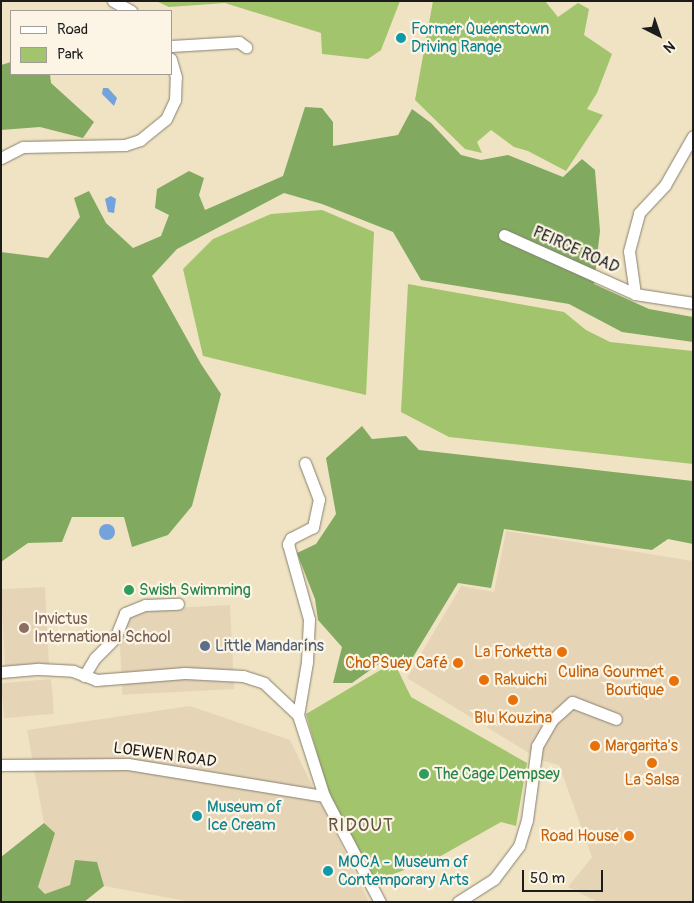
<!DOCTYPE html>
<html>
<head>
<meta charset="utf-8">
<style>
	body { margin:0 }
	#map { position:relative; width:694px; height:903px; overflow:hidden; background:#f0e3c3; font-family:Pangolin,sans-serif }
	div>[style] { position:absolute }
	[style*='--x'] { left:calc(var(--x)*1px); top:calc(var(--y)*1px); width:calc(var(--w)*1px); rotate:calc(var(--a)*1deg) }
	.built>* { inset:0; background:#e6d4b7; transform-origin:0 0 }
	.green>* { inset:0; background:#a2c46d }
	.forest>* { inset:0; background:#81aa60 }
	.water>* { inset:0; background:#72a3dd }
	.round { border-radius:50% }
	.roads { filter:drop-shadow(0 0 1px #868070) drop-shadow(0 0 1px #868070) }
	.street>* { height:11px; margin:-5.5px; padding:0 5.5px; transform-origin:5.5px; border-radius:5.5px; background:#fff }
	.dots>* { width:14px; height:14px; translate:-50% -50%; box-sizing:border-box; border:2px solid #fcf5e5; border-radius:50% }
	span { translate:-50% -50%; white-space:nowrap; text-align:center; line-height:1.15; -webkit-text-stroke:4.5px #fcf5e5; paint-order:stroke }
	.culture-label { font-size:16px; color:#0d838f }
	.left { translate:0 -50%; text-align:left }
	.street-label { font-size:16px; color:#1c1c1c }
	.leisure-label { font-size:16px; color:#27864d }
	.education-label { font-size:16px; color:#785e54 }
	.service-label { font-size:16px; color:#4e5e75 }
	.food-label { font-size:16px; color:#c56008 }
	.right { translate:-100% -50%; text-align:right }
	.neighbourhood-label { font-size:18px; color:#63523f; letter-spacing:1px }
	.frame { position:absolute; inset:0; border:2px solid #1c1c1c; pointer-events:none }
	.legend { position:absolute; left:10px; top:10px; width:162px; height:65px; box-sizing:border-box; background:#fcf5e5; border:1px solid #a29e95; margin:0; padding:6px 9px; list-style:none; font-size:15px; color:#1c1c1c }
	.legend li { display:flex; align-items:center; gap:10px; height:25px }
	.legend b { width:25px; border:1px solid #a29e95 }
	.north { position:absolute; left:634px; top:10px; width:50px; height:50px; -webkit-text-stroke:4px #fcf5e5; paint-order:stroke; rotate:139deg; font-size:14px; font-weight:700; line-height:20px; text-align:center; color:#1c1c1c }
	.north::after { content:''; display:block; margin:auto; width:18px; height:22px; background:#1c1c1c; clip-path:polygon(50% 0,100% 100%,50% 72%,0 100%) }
	.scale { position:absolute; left:522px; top:870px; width:81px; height:22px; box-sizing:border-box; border:2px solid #1c1c1c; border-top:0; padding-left:6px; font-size:15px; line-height:18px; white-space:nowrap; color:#1c1c1c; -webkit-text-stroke:4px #fcf5e5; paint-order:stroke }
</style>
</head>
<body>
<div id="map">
	<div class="built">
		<div style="clip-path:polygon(506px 531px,693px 561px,693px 902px,598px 902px,568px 887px,592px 857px,559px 765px,540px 760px,407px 678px,461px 586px,494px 592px)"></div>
		<div style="left:45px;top:587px;width:78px;height:44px;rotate:87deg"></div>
		<div style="left:230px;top:605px;width:84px;height:112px;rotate:87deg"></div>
		<div style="left:51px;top:679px;width:35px;height:50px;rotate:85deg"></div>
		<div style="clip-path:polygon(190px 706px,290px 740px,369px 902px,192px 902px,104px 886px,97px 862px,75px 861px,71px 885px,45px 894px,38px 887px,55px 833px,44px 823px,27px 730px)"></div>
	</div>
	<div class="green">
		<div style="clip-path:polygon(156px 1px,400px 1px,381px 50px,368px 59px,322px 54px,321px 33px,225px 3px,169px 7px)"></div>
		<div style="clip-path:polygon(433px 1px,545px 1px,558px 17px,578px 3px,589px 9px,584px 35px,612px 54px,597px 93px,587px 109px,603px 115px,566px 171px,528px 151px,514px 147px,491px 130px,477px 142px,482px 153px,465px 149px,415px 100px)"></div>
		<div style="clip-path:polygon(322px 210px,374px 232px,366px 395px,203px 356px,183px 269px,213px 239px,271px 214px)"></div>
		<div style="clip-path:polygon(408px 284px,564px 312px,586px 330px,610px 342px,693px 351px,693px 464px,449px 437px,401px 412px)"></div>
		<div style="clip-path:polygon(394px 662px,411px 697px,527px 763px,516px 826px,501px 822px,439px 857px,375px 881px,327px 789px,306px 714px)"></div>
	</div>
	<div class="forest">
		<div style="clip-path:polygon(11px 62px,11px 74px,50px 74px,51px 83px,94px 122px,83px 138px,40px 127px,1px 130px,1px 65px)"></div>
		<div style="clip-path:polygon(305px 107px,322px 108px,333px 122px,333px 146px,398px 135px,412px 109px,431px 123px,461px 155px,481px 160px,508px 155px,563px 177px,582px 159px,595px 170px,600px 231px,594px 284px,649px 309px,693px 317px,693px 342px,622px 332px,569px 304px,421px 280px,393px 232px,322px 204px,284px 193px,177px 249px,152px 276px,201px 364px,221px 394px,192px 506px,168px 535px,132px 547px,124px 517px,72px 517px,62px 542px,28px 543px,1px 562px,1px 252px,48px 258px,80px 217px,74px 198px,89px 191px,106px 223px,133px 248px,161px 236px,169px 215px,155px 208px,157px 189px,189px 171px,204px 178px,199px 195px,205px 210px,283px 176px)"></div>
		<div style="clip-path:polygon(362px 426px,372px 439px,406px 436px,419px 450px,693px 481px,693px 544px,668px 539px,652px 550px,504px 529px,491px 588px,458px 583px,410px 662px,387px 658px,352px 683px,333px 683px,342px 647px,318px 620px,315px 599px,297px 553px,316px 544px,336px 514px,326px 458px)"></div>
		<div style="clip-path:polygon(44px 823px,55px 833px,38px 887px,45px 894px,70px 885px,75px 860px,97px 862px,104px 886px,84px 902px,1px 902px,1px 857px)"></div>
	</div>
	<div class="water">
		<div style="clip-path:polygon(103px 88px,108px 88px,117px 98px,114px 106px,102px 94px)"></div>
		<div style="clip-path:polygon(111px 196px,116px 199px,114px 213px,108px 212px,105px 199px)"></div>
		<div class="round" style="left:99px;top:524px;width:16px;height:16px"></div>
	</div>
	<div class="roads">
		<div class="street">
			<div style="--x:113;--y:1;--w:21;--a:29"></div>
			<div style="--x:171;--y:46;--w:68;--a:-3.4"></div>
			<div style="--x:239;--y:42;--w:9;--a:36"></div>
			<div style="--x:1;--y:158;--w:25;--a:-27"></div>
			<div style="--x:23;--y:147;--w:102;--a:-1.1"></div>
			<div style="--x:125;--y:145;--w:16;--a:-18"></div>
			<div style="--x:140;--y:140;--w:33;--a:-39"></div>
			<div style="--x:166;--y:119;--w:21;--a:-65"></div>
			<div style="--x:175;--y:100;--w:23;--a:-88"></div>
			<div style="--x:176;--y:77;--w:19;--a:-106"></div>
			<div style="--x:504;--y:235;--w:144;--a:24.2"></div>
			<div style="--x:635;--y:294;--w:59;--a:8.8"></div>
			<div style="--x:635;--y:294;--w:43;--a:-97.9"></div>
			<div style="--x:629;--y:251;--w:39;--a:-75"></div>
			<div style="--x:639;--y:213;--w:38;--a:-47"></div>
			<div style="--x:665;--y:185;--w:56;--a:-60.3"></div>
			<div style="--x:305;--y:463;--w:39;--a:69"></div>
			<div style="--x:319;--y:499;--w:29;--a:102"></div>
			<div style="--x:313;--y:527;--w:25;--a:153"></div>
			<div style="--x:291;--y:538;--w:7;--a:117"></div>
			<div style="--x:288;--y:544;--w:78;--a:74.4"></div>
			<div style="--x:309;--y:619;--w:43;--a:92.7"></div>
			<div style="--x:307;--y:662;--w:54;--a:99.6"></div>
			<div style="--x:298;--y:715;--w:85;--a:72.2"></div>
			<div style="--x:324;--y:796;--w:120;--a:62.2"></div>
			<div style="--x:1;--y:672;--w:38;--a:-5"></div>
			<div style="--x:39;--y:669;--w:34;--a:3"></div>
			<div style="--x:73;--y:671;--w:25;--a:21"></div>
			<div style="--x:96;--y:680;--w:89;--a:-4.5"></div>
			<div style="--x:185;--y:673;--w:58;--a:3"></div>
			<div style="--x:243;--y:676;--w:22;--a:18"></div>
			<div style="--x:264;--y:683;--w:47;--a:43.3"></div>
			<div style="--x:84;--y:676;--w:21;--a:-59"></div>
			<div style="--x:95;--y:658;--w:28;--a:-45"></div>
			<div style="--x:115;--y:638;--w:27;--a:-68"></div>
			<div style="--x:125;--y:613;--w:22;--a:-22"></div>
			<div style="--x:145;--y:605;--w:33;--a:-2"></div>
			<div style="--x:1;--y:765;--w:127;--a:-0.5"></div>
			<div style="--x:128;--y:764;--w:199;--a:9.3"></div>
			<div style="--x:458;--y:902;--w:43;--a:-32.6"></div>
			<div style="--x:494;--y:879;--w:41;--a:-52.9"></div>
			<div style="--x:519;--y:846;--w:27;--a:-73"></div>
			<div style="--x:527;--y:820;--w:75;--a:-82.3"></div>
			<div style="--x:537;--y:746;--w:30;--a:-60"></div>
			<div style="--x:552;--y:720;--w:27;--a:-42"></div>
			<div style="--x:572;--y:702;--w:47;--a:21.1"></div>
		</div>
	</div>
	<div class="dots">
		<div style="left:401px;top:38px;background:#0f9aa8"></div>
		<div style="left:129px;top:590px;background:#2e9e5b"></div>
		<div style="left:24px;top:628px;background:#8d6e63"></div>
		<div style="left:205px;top:646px;background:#5c6f8a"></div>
		<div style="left:562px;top:652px;background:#e8710a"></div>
		<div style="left:458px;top:663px;background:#e8710a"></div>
		<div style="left:484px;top:680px;background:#e8710a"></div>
		<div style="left:674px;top:681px;background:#e8710a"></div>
		<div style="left:513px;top:700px;background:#e8710a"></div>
		<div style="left:595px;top:746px;background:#e8710a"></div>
		<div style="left:652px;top:763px;background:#e8710a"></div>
		<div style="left:424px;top:774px;background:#2e9e5b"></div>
		<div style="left:197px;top:816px;background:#0f9aa8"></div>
		<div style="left:629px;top:836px;background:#e8710a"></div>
		<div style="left:328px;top:871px;background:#0f9aa8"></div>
	</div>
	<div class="culture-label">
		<span class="left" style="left:411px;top:38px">Former Queenstown<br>Driving Range</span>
		<span class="left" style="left:207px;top:816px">Museum of<br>Ice Cream</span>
		<span class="left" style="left:338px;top:871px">MOCA - Museum of<br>Contemporary Arts</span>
	</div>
	<div class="street-label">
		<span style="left:576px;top:250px;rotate:24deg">PEIRCE ROAD</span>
		<span style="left:165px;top:755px;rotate:8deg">LOEWEN ROAD</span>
	</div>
	<div class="leisure-label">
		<span class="left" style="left:139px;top:590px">Swish Swimming</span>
		<span class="left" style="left:434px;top:774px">The Cage Dempsey</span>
	</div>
	<div class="education-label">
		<span class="left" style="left:34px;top:628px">Invictus<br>International School</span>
	</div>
	<div class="service-label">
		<span class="left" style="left:215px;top:646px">Little Mandaríns</span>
	</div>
	<div class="food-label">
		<span class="right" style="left:552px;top:652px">La Forketta</span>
		<span class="right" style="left:448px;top:663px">ChoPSuey Café</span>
		<span class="right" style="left:664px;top:681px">Culina Gourmet<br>Boutique</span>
		<span class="left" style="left:494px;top:680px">Rakuichi</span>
		<span style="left:513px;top:718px">Blu Kouzina</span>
		<span class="left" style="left:605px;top:746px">Margarita's</span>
		<span style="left:652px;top:780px">La Salsa</span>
		<span class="right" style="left:619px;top:836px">Road House</span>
	</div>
	<div class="neighbourhood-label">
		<span style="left:361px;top:826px">RIDOUT</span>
	</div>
	<div class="frame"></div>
	<ul class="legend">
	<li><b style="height:6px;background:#fff"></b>Road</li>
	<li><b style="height:14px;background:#a2c46d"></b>Park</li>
	</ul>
	<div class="north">N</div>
	<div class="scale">50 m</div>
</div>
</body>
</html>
